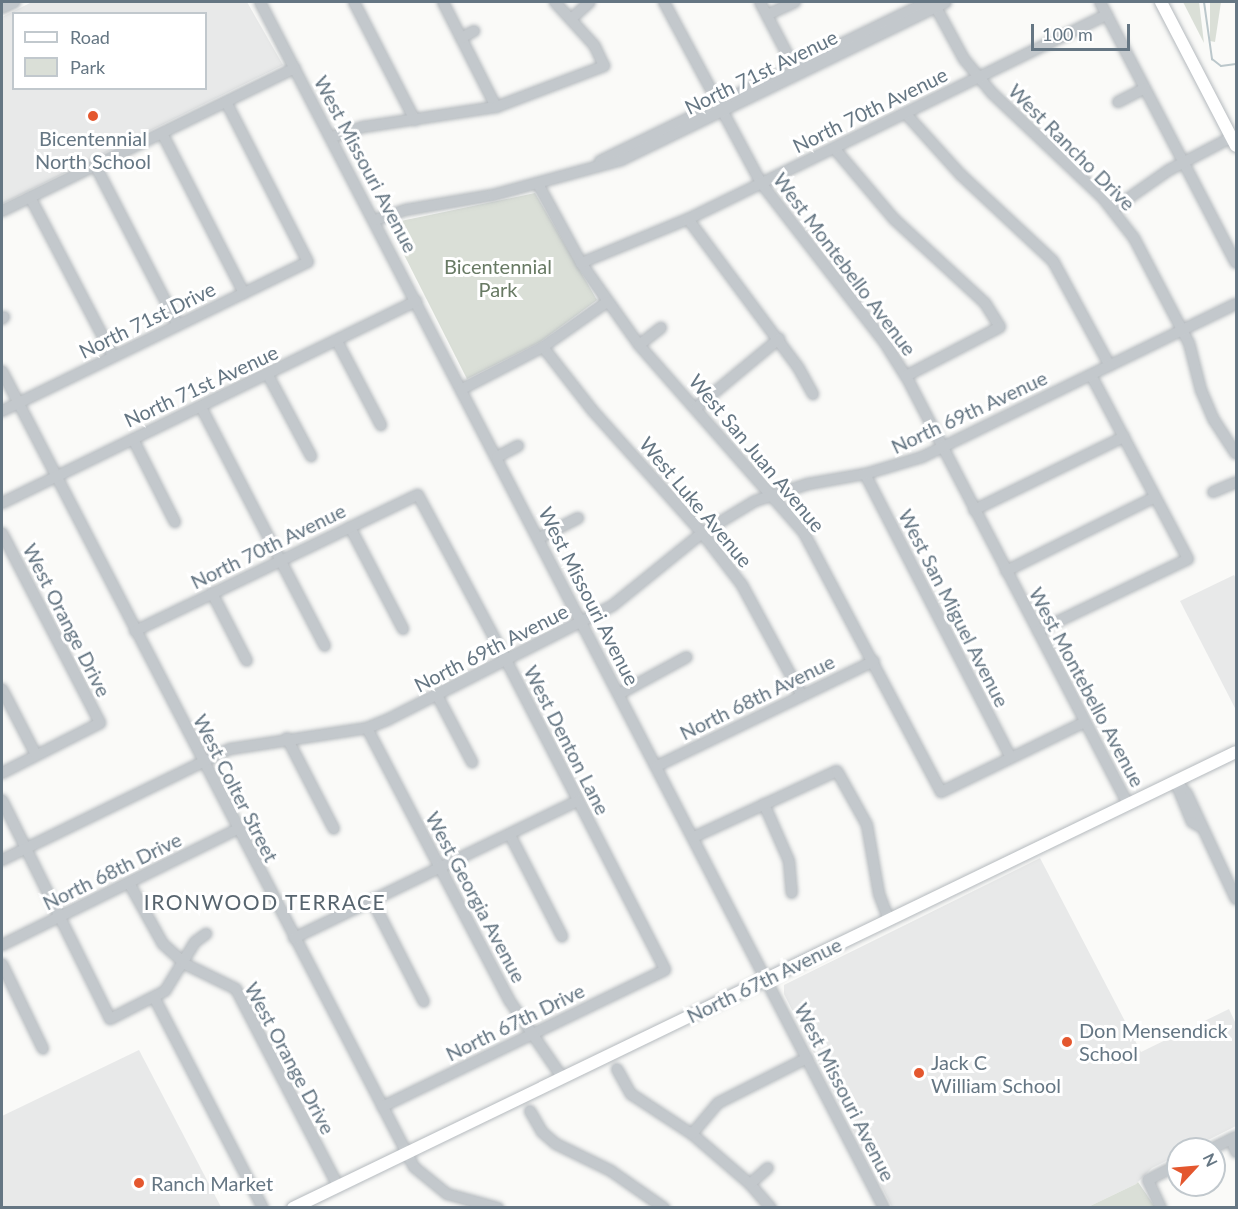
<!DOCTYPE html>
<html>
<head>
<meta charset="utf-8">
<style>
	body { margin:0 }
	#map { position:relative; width:1238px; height:1209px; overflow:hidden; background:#fafaf8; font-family:Lato,sans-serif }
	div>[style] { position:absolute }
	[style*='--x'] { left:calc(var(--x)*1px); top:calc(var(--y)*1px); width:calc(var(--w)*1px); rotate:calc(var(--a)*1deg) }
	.built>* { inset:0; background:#e8e9e9 }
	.green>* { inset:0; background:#dadfd7 }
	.stream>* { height:2px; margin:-1px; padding:0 1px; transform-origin:1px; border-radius:1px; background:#bbc7cb }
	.roads { filter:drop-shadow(0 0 2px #b5babe) drop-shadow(0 0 2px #b5babe) }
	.minor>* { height:10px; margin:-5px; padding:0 5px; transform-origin:5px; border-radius:5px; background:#c3c8cc }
	.major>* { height:12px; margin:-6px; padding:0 6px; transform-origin:6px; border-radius:6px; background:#fff }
	.dots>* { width:16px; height:16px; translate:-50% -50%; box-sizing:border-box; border:3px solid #fff; border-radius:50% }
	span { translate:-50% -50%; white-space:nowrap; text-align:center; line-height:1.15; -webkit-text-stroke:6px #fff; paint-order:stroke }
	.street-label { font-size:20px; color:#657683 }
	.poi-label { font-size:20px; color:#657683 }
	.left { translate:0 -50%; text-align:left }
	.park-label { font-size:20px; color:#687a64 }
	.neighbourhood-label { font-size:21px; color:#57646e; letter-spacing:1.5px }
	.frame { position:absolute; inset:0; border:3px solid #657683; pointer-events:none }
	.legend { position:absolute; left:12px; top:12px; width:195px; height:78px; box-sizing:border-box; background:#fff; border:2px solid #c1c8cd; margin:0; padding:8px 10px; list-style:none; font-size:18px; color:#657683 }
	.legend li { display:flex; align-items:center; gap:12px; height:30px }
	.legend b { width:30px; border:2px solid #c1c8cd }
	.north { position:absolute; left:1166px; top:1137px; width:60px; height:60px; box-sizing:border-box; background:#fff; border:2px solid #c1c8cd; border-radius:50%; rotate:64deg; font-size:16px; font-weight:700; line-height:24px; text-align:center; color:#657683 }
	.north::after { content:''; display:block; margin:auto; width:21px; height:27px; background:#e4572e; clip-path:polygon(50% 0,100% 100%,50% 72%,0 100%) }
	.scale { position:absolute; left:1031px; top:24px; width:99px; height:27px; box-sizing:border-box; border:3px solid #657683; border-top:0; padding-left:8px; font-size:18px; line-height:21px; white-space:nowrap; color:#657683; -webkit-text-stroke:4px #fff; paint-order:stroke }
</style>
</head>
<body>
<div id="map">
	<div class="built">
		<div style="clip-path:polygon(evenodd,32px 2px,247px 2px,283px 65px,2px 204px,2px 17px,32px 2px,14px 14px,206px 14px,206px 88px,14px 88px,14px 14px)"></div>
		<div style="clip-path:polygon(1234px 575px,1236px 579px,1236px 710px,1180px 601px)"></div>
		<div style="clip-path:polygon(1040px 858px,1141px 1052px,1229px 1009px,1236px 1024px,1236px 1126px,1190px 1149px,1178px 1149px,1178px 1155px,1152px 1168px,1136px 1184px,1088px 1207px,892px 1207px,784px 994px,784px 985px)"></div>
		<div style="clip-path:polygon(139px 1050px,221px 1207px,2px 1207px,2px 1116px)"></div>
	</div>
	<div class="green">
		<div style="clip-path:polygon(1183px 2px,1199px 2px,1204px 43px)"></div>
		<div style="clip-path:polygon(1210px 2px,1221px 2px,1215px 42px,1210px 41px)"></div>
		<div style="clip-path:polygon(535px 193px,597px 300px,540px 342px,467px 379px,390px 227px,396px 222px)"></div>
		<div style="clip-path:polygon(1138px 1182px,1155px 1207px,1088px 1207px,1136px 1184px)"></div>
	</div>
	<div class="stream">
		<div style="--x:1204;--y:2;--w:58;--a:82"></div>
		<div style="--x:1212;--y:59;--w:11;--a:38"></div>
		<div style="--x:1221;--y:66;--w:15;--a:-8"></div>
	</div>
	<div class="roads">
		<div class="minor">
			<div style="--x:260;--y:2;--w:1358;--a:62.64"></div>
			<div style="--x:354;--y:2;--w:133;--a:62.7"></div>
			<div style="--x:443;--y:2;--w:118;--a:63.2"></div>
			<div style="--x:664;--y:2;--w:205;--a:61.8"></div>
			<div style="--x:761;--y:183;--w:202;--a:52.2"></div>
			<div style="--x:885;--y:343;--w:39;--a:58"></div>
			<div style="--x:906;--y:376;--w:483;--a:62.6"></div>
			<div style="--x:760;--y:2;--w:78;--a:62.4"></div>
			<div style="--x:933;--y:2;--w:65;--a:61.5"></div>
			<div style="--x:964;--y:59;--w:44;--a:50.5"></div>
			<div style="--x:992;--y:93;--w:151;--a:43.4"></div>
			<div style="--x:1102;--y:197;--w:52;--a:52"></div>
			<div style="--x:1134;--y:238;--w:119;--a:62.4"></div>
			<div style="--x:1189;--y:343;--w:49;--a:75.7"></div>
			<div style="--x:1201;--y:390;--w:33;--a:67"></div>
			<div style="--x:1214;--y:420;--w:40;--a:57.1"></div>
			<div style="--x:1100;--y:2;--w:294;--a:62.5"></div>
			<div style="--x:2;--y:8;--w:14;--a:-25"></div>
			<div style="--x:767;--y:15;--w:31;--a:-25"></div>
			<div style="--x:571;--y:19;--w:25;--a:-42"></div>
			<div style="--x:461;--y:38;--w:15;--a:-28"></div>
			<div style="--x:1118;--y:102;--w:30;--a:-27"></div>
			<div style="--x:906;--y:114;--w:81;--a:48"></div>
			<div style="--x:960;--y:174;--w:127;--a:43.1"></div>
			<div style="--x:1053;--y:261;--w:119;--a:61.5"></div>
			<div style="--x:162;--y:133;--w:180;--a:62.9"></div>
			<div style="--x:332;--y:137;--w:33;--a:-18"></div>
			<div style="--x:363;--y:127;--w:134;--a:-8.6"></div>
			<div style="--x:496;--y:107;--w:116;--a:-20.8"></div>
			<div style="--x:604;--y:66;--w:23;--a:-115"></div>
			<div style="--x:594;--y:45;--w:58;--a:-132.2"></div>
			<div style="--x:834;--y:148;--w:93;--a:49.8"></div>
			<div style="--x:894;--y:219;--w:124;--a:42.7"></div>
			<div style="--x:985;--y:303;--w:28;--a:58"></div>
			<div style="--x:1000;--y:327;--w:106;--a:152.5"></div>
			<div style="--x:600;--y:161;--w:365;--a:-25.9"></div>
			<div style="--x:95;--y:165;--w:180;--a:62.6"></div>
			<div style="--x:538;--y:184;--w:90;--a:61.4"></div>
			<div style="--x:581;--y:263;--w:100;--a:54.7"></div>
			<div style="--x:639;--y:345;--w:250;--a:48.7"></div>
			<div style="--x:804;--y:533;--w:293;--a:62.1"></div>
			<div style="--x:941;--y:792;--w:160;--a:-25.9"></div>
			<div style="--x:30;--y:197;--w:179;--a:62.4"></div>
			<div style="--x:1113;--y:209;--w:68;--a:-34.9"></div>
			<div style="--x:1169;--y:170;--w:71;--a:-27.6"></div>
			<div style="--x:2;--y:211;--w:326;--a:-26"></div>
			<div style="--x:688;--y:219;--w:184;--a:53.4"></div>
			<div style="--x:798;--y:367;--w:31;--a:61"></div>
			<div style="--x:375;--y:220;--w:32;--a:-18"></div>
			<div style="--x:405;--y:210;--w:89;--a:-9.7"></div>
			<div style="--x:493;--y:195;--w:133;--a:-15.3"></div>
			<div style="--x:621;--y:160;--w:361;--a:-25.9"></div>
			<div style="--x:581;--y:263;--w:116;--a:-22.4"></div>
			<div style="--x:688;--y:219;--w:466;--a:-26"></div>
			<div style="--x:2;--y:319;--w:3;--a:-45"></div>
			<div style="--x:337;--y:341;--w:95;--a:62.4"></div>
			<div style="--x:639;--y:345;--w:28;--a:-38"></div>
			<div style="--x:543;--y:347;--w:81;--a:52"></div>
			<div style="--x:593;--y:411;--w:164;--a:48.2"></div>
			<div style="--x:702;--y:533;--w:66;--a:52.4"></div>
			<div style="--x:742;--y:585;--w:124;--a:61.6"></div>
			<div style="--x:2;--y:371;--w:896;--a:62.63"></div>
			<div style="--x:414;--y:1167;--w:43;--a:39.3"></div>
			<div style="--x:447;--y:1194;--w:53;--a:15.4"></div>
			<div style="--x:268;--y:375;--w:92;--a:62"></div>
			<div style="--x:462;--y:389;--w:91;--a:-27.4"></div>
			<div style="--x:543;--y:347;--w:78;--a:-35.1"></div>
			<div style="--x:201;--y:407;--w:269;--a:62.6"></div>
			<div style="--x:697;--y:407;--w:107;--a:-39.7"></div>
			<div style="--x:2;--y:411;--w:340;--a:-26"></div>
			<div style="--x:308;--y:262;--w:180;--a:-117.1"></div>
			<div style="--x:133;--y:439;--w:93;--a:63.2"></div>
			<div style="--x:497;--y:457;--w:24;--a:-28"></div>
			<div style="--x:865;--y:474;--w:319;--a:62.8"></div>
			<div style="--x:1213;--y:492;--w:25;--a:-23"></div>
			<div style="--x:2;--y:503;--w:461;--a:-26"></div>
			<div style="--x:974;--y:510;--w:167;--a:-26"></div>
			<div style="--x:350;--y:527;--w:115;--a:62.5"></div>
			<div style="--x:2;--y:533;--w:214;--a:62.7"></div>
			<div style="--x:100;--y:723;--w:110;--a:153"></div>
			<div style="--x:539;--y:538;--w:44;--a:-27.1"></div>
			<div style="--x:1006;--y:571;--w:166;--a:-26.4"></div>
			<div style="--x:212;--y:593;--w:76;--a:62.8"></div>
			<div style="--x:135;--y:631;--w:314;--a:-25.7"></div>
			<div style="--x:418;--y:495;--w:187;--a:61.9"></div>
			<div style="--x:506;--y:660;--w:348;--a:62.8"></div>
			<div style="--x:665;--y:970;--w:314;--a:154.2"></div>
			<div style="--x:1038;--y:631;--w:166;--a:-25.6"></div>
			<div style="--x:1188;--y:559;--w:208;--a:-117.8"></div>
			<div style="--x:2;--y:689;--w:74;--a:62.7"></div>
			<div style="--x:619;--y:694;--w:77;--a:-28.6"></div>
			<div style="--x:437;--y:695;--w:76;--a:62.4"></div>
			<div style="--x:367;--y:728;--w:307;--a:62.4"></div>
			<div style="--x:509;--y:1000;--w:93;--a:55.5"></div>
			<div style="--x:287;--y:738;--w:102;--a:62.7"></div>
			<div style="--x:657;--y:766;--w:241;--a:-25.8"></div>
			<div style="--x:1176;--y:782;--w:16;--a:47"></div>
			<div style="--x:1187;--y:794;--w:116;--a:65"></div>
			<div style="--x:1176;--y:783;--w:42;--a:67.7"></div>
			<div style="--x:1192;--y:822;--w:8;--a:30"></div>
			<div style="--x:2;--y:800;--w:244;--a:63.7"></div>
			<div style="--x:110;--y:1019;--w:62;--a:-27"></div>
			<div style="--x:165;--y:991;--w:57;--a:-58.5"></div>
			<div style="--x:195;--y:942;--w:14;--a:-36"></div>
			<div style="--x:764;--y:804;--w:62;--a:66.3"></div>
			<div style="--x:789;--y:861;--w:32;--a:85"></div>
			<div style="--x:510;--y:835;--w:114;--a:62.8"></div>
			<div style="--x:694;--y:837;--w:157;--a:-24.8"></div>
			<div style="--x:837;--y:771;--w:62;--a:60.9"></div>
			<div style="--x:867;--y:825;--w:70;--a:80.1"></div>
			<div style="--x:879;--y:894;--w:28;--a:69"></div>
			<div style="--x:2;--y:860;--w:254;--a:-26"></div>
			<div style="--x:230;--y:749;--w:139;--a:-8.7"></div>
			<div style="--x:367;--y:728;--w:22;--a:-22"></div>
			<div style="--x:387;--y:720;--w:252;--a:-26.9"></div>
			<div style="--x:612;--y:606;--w:116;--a:-39"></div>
			<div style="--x:702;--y:533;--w:62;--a:-31.1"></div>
			<div style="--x:755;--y:501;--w:56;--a:-17.8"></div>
			<div style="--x:808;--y:484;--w:58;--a:-10"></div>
			<div style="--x:865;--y:474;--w:59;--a:-16.6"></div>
			<div style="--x:922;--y:457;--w:349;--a:-26"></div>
			<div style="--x:129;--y:883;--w:70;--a:60.9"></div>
			<div style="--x:163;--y:944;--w:30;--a:42"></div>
			<div style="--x:185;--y:964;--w:57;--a:26.1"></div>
			<div style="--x:236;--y:989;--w:222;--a:62.6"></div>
			<div style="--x:372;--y:900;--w:114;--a:63"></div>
			<div style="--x:294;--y:938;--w:315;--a:-25.8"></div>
			<div style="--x:2;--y:945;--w:263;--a:-26.2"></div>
			<div style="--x:2;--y:964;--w:94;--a:64.2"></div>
			<div style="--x:155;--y:999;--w:235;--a:62.7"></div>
			<div style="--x:617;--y:1069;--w:29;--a:61"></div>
			<div style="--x:631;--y:1094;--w:73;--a:33.3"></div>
			<div style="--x:692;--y:1134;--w:77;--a:40.8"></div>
			<div style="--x:750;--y:1184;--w:32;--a:49"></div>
			<div style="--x:530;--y:1111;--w:24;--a:60"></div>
			<div style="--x:542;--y:1132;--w:18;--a:41"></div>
			<div style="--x:556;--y:1144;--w:61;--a:26.1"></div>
			<div style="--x:611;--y:1171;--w:65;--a:34.9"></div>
			<div style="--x:692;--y:1134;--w:40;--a:-50"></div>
			<div style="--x:718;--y:1103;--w:100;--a:-26.8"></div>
			<div style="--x:1231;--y:1139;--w:14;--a:69"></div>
			<div style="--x:1211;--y:1149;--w:28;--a:-26"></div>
			<div style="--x:750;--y:1184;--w:24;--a:-42"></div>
			<div style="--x:1161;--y:1208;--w:31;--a:-115"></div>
			<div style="--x:1148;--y:1180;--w:34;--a:-27"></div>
		</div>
		<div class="major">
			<div style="--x:1161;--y:2;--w:162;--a:62.5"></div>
			<div style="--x:293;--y:1208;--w:1047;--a:-25.81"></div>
		</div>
	</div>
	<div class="dots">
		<div style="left:93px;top:116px;background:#e4572e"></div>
		<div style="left:1067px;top:1042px;background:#e4572e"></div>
		<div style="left:919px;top:1073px;background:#e4572e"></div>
		<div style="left:139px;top:1183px;background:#e4572e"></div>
	</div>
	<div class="street-label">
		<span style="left:761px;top:72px;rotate:-26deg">North 71st Avenue</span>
		<span style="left:870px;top:110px;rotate:-26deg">North 70th Avenue</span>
		<span style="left:1072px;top:147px;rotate:45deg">West Rancho Drive</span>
		<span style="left:366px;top:164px;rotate:62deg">West Missouri Avenue</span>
		<span style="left:845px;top:264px;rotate:53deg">West Montebello Avenue</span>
		<span style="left:147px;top:320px;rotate:-26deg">North 71st Drive</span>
		<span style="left:201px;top:386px;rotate:-25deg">North 71st Avenue</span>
		<span style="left:969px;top:412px;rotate:-25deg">North 69th Avenue</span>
		<span style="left:757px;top:453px;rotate:50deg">West San Juan Avenue</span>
		<span style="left:696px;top:502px;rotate:50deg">West Luke Avenue</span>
		<span style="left:268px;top:546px;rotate:-26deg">North 70th Avenue</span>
		<span style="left:589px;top:596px;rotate:63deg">West Missouri Avenue</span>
		<span style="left:954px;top:608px;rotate:63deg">West San Miguel Avenue</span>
		<span style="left:67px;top:620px;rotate:63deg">West Orange Drive</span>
		<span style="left:491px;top:648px;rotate:-27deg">North 69th Avenue</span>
		<span style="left:1087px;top:687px;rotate:62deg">West Montebello Avenue</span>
		<span style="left:757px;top:697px;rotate:-26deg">North 68th Avenue</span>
		<span style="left:567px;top:740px;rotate:63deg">West Denton Lane</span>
		<span style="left:236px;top:788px;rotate:63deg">West Colter Street</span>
		<span style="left:112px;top:871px;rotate:-26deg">North 68th Drive</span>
		<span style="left:476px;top:897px;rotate:62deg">West Georgia Avenue</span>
		<span style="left:764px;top:980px;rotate:-26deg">North 67th Avenue</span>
		<span style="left:515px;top:1022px;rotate:-26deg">North 67th Drive</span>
		<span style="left:290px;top:1058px;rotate:62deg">West Orange Drive</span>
		<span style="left:845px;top:1092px;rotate:63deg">West Missouri Avenue</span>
	</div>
	<div class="poi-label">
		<span style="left:93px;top:150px">Bicentennial<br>North School</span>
		<span class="left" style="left:1079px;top:1042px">Don Mensendick<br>School</span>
		<span class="left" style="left:931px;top:1074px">Jack C<br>William School</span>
		<span class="left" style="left:151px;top:1183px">Ranch Market</span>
	</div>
	<div class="park-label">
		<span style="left:498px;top:278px">Bicentennial<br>Park</span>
	</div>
	<div class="neighbourhood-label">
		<span style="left:265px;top:902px">IRONWOOD TERRACE</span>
	</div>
	<div class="frame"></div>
	<ul class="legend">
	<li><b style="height:8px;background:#fff"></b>Road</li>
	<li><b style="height:16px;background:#dadfd7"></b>Park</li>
	</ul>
	<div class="north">N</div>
	<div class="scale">100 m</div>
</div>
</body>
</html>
